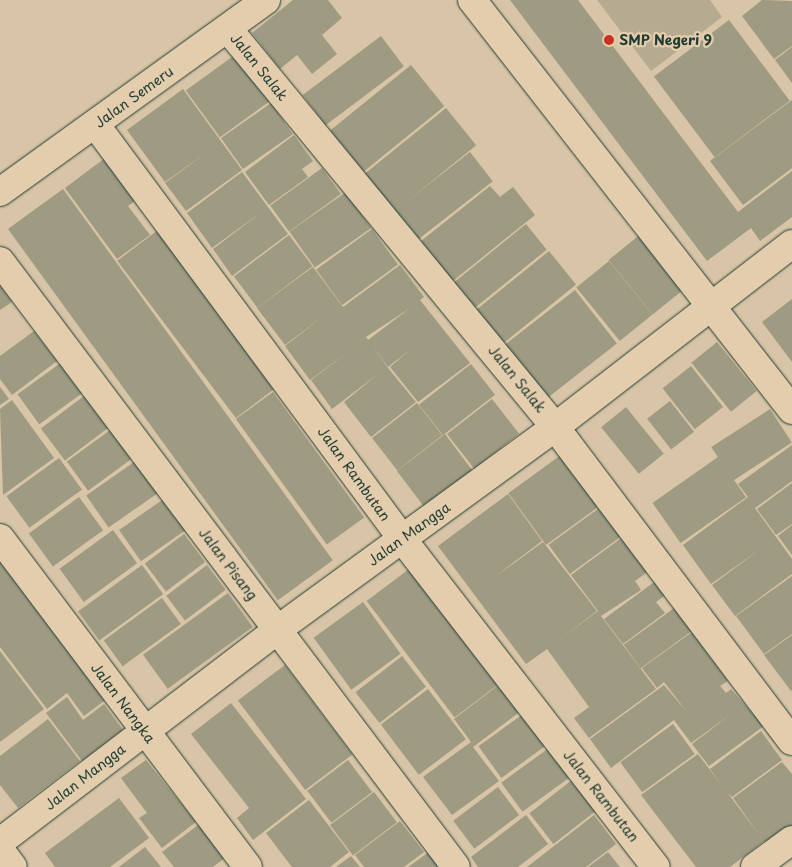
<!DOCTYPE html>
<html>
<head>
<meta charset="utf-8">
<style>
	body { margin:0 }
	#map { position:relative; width:792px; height:867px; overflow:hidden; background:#d8c4a6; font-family:"Playpen Sans",sans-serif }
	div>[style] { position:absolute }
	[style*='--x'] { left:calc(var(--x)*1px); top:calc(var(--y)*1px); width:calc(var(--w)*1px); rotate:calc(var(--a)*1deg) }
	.green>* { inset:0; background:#b6ab91 }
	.building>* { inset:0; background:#9f9a82; transform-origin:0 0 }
	.roads { filter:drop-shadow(0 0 1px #1f3d34) drop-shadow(0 0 1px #1f3d34) }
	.minor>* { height:28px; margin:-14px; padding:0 14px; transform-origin:14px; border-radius:14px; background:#e4cdad }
	.tertiary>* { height:28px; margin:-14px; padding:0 14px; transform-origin:14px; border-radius:14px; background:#e4cdad }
	.dots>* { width:14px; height:14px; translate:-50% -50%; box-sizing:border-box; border:2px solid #e4cdad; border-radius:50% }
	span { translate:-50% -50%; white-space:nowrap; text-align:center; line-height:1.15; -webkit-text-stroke:4.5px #e4cdad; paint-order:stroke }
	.poi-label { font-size:14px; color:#1f3d34; font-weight:700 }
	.left { translate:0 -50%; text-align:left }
	.street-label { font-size:14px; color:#1f3d34 }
</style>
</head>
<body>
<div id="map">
	<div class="green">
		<div style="clip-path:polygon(597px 0,710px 0,722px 17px,651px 71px)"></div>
	</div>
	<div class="building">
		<div style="clip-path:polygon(293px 0,328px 0,342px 18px,322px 35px,337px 54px,312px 74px,297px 55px,280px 69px,252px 33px)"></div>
		<div style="clip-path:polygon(510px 0,578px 0,738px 212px,792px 171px,792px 217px,760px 241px,751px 228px,707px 261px)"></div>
		<div style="clip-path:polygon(762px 0,792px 1px,792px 46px,774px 59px,742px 16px)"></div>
		<div style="left:729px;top:20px;width:101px;height:94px;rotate:53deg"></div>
		<div style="left:381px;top:36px;width:38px;height:98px;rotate:53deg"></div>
		<div style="clip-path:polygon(792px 47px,792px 83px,775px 60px)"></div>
		<div style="left:236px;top:54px;width:58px;height:62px;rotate:54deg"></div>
		<div style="left:411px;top:65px;width:53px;height:104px;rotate:51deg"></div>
		<div style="clip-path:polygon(183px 89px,242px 170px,186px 211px,165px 183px,207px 152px,165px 182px,127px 130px)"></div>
		<div style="clip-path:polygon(792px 100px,792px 168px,743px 205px,710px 161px)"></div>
		<div style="left:271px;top:103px;width:38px;height:61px;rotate:55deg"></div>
		<div style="left:446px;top:108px;width:48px;height:105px;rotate:51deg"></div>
		<div style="clip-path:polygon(294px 135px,313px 161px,302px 169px,308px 177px,269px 205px,245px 172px)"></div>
		<div style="clip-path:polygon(113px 152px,138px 199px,128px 206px,150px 235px,117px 259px,65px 188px)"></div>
		<div style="left:470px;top:152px;width:37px;height:96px;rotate:52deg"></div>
		<div style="left:322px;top:168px;width:32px;height:64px;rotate:54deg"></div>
		<div style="clip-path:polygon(242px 172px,288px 234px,232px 276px,213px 249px,263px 211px,212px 248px,187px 213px)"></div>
		<div style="clip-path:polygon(490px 186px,500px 197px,513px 187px,535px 215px,453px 281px,421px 241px)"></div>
		<div style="left:63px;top:189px;width:459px;height:68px;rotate:54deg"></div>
		<div style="left:346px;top:192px;width:44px;height:69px;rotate:55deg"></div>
		<div style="left:526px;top:224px;width:33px;height:92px;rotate:51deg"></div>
		<div style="left:162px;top:227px;width:197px;height:56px;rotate:53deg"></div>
		<div style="left:372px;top:229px;width:44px;height:69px;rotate:54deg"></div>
		<div style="left:642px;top:233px;width:70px;height:43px;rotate:51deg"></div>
		<div style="left:289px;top:235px;width:39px;height:69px;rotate:53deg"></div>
		<div style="left:549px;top:251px;width:43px;height:93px;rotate:51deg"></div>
		<div style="left:609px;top:261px;width:69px;height:42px;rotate:51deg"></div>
		<div style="clip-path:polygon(400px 265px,424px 297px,420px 300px,470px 363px,418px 402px,390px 367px,411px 349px,388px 367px,368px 340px,410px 308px,366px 337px,388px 368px,416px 402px,371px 437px,344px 402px,378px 374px,332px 409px,311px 380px,352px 349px,310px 380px,285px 346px,326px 314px,285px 345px,257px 308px,313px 267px,343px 307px)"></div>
		<div style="clip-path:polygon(0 285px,12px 302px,0 310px)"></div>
		<div style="left:575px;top:290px;width:68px;height:89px;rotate:52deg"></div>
		<div style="clip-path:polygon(792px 299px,792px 362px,762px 322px)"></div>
		<div style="clip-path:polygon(34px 331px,57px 361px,12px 395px,0 379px,0 356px)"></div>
		<div style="left:717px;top:342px;width:63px;height:33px;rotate:51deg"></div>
		<div style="left:62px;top:362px;width:37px;height:55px;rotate:54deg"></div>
		<div style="left:471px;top:364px;width:39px;height:66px;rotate:52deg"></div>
		<div style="left:691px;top:366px;width:52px;height:36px;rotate:52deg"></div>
		<div style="clip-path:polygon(0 387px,9px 399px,0 405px)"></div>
		<div style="left:273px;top:392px;width:155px;height:46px;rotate:54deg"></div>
		<div style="left:88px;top:393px;width:40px;height:59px;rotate:53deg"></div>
		<div style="left:492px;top:399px;width:44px;height:57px;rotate:52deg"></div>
		<div style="clip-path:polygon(12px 400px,54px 458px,3px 495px,0 409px)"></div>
		<div style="left:670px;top:401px;width:39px;height:29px;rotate:52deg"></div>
		<div style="left:417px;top:403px;width:41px;height:57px;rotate:52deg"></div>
		<div style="left:626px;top:407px;width:60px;height:32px;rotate:51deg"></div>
		<div style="left:770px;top:409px;width:40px;height:70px;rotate:57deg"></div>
		<div style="left:113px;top:428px;width:36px;height:57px;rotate:54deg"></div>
		<div style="clip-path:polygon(445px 434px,478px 478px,425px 508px,397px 471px)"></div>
		<div style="clip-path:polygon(792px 445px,792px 481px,755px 508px,792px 559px,792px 574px,735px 616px,712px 585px,759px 550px,711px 584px,683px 545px,748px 497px,738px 484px)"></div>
		<div style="left:565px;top:452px;width:64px;height:70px;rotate:54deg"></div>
		<div style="left:718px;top:457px;width:49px;height:80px;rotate:55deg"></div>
		<div style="left:59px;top:458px;width:39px;height:65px;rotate:54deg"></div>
		<div style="left:137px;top:460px;width:39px;height:62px;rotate:55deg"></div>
		<div style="clip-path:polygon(792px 483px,792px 524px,776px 535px,757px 509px)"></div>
		<div style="clip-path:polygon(508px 494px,542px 541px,492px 579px,543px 542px,597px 611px,559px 640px,598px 611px,571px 575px,624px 536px,650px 570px,635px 581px,641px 590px,601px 616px,656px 689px,589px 738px,574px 718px,589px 707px,547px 649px,526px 664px,438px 546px)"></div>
		<div style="left:79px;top:497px;width:41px;height:62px;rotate:54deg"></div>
		<div style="left:165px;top:498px;width:38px;height:56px;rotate:55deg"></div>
		<div style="left:602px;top:506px;width:36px;height:66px;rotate:54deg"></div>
		<div style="clip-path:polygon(792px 525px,792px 555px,778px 536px)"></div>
		<div style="left:113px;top:530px;width:41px;height:66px;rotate:54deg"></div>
		<div style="left:184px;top:534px;width:35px;height:49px;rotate:53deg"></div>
		<div style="clip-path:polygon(0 554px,108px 698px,84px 716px,67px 693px,47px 709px,0 647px)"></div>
		<div style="left:142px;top:565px;width:36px;height:79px;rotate:54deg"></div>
		<div style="left:207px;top:565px;width:31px;height:51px;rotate:53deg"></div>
		<div style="left:413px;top:566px;width:146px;height:58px;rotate:53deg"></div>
		<div style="clip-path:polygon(792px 576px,792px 634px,764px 654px,736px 616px)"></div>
		<div style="clip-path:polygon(657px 580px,667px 594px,656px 602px,665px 613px,623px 644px,604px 619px)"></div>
		<div style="left:228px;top:593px;width:42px;height:105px;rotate:54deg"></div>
		<div style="left:162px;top:598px;width:32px;height:72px;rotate:54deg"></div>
		<div style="left:363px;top:602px;width:64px;height:61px;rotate:54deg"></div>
		<div style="left:677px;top:606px;width:29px;height:66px;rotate:54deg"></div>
		<div style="clip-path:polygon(692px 632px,728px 681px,720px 686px,726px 693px,731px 689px,764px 726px,709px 766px,692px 744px,730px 715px,691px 743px,674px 720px,611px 768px,590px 739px,664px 685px,687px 712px,664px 682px,657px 688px,642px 668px)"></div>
		<div style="clip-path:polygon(792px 635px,792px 690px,791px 691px,764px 655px)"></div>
		<div style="clip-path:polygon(0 651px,44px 709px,0 742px)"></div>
		<div style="left:402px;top:656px;width:39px;height:59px;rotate:52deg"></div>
		<div style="left:285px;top:665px;width:112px;height:59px;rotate:53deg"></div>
		<div style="clip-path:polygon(501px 683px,521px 711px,473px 747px,499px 781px,452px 815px,423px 777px,471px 742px,454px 719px)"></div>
		<div style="left:428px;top:689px;width:63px;height:59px;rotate:53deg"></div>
		<div style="clip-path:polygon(67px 697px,83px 720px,104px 704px,123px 730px,82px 761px,46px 713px)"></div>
		<div style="clip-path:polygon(231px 703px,306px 799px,253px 840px,237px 818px,249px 808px,191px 734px)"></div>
		<div style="left:523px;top:714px;width:39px;height:55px;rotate:54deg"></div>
		<div style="clip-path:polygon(48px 719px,80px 761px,18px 808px,0 785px,0 756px)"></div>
		<div style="left:673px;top:724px;width:37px;height:65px;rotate:54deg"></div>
		<div style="clip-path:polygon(761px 731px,782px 760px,732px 797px,727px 792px,760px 836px,733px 798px,782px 762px,792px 774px,792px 830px,769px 847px,764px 841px,730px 867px,696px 867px,641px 795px,698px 754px,722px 786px,710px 769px)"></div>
		<div style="left:549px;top:748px;width:36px;height:59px;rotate:54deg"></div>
		<div style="clip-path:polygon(146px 760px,196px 822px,162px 848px,139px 818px,147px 813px,121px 778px)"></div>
		<div style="left:348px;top:760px;width:40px;height:51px;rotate:53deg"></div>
		<div style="left:572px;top:780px;width:39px;height:54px;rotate:52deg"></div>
		<div style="left:498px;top:787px;width:35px;height:56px;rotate:53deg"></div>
		<div style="left:374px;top:792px;width:38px;height:55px;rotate:53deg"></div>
		<div style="clip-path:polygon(119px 798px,149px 838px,110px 867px,55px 867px,45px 853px)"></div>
		<div style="clip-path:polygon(309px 800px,349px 852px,330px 867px,292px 867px,266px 833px)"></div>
		<div style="clip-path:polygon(526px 815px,548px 844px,518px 867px,478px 867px,471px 857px)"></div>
		<div style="clip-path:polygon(594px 815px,616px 844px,586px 867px,527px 867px)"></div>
		<div style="clip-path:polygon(400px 821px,424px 852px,404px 867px,364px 867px,355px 855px)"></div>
		<div style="clip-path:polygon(201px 823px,226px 857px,213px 867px,174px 867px,162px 852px)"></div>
		<div style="clip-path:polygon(145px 847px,161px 867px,119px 867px)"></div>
		<div style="clip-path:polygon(429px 852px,440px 867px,408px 867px)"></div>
		<div style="clip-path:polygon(608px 852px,620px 867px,588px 867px)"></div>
		<div style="clip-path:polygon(351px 856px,360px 867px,336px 867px)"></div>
	</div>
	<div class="roads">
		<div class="minor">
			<div style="--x:472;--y:0;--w:520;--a:52.03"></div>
			<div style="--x:228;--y:29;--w:515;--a:50.59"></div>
			<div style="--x:555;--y:427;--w:393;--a:53"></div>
			<div style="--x:95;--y:124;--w:518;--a:53.48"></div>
			<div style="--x:403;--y:540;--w:413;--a:52.3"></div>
			<div style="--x:0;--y:261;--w:758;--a:53.04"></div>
			<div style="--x:0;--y:538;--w:412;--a:53"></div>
			<div style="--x:0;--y:842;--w:349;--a:-37.4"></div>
			<div style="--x:277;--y:630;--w:344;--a:-36.1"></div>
			<div style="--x:555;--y:427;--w:299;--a:-37.7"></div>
			<div style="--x:0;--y:850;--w:21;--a:53"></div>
			<div style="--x:755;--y:867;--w:46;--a:-36.1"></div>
		</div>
		<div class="tertiary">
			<div style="--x:0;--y:192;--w:328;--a:-35.8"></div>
		</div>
	</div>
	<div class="dots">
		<div style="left:609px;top:40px;background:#c8321e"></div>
	</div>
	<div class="poi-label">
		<span class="left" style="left:619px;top:40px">SMP Negeri 9</span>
	</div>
	<div class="street-label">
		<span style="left:259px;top:67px;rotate:51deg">Jalan Salak</span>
		<span style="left:134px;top:97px;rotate:-36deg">Jalan Semeru</span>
		<span style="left:517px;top:379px;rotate:51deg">Jalan Salak</span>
		<span style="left:354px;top:474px;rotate:54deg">Jalan Rambutan</span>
		<span style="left:409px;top:534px;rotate:-36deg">Jalan Mangga</span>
		<span style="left:228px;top:564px;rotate:53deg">Jalan Pisang</span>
		<span style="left:123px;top:703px;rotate:53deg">Jalan Nangka</span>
		<span style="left:85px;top:777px;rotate:-38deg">Jalan Mangga</span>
		<span style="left:601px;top:796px;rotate:52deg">Jalan Rambutan</span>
	</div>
</div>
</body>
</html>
